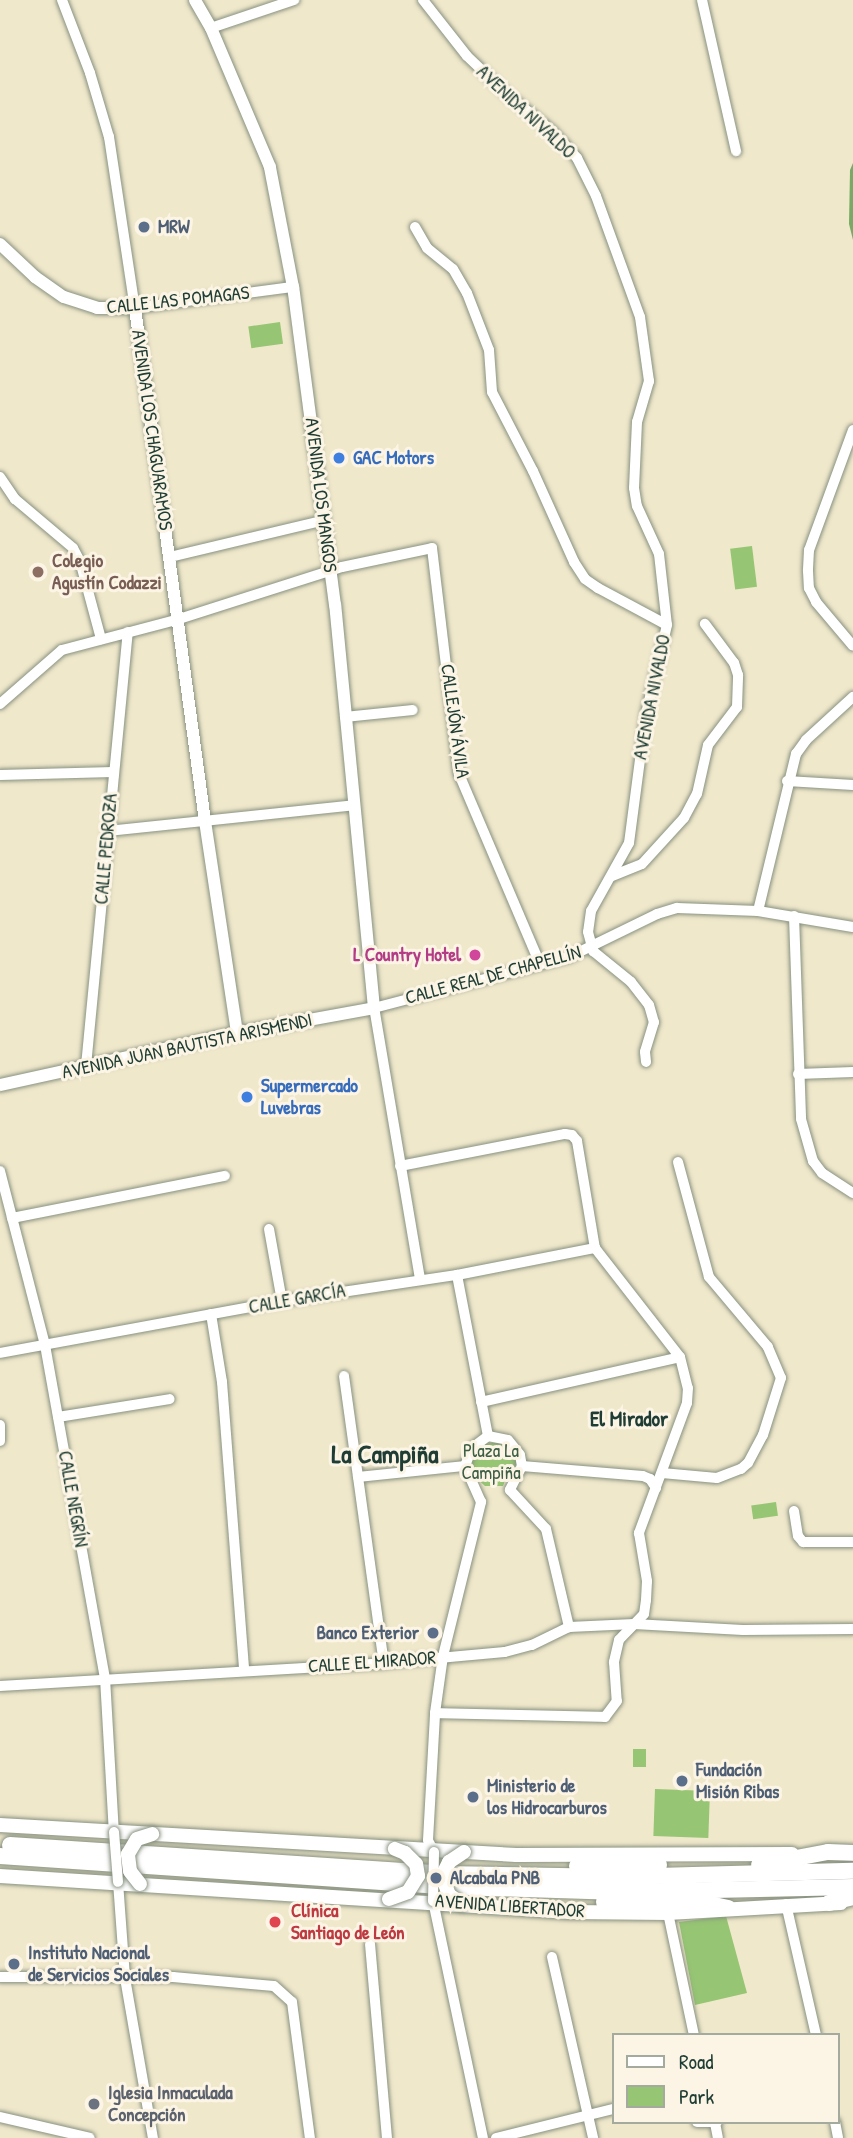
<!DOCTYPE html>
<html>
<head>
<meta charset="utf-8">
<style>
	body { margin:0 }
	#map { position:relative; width:853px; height:2138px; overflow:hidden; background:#f0e8cb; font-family:"Patrick Hand",sans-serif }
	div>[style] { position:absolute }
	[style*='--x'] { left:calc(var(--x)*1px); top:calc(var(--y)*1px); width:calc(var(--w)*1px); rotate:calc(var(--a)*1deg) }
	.green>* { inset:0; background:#96c574; transform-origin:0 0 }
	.forest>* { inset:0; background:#78aa66 }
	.roads { filter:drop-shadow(0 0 2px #889280) drop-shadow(0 0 2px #889280) }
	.minor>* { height:10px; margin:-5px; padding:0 5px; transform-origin:5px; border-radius:5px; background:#fff }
	.tertiary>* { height:12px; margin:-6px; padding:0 6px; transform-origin:6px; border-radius:6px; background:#fff }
	.secondary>* { height:14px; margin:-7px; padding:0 7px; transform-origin:7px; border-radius:7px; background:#fff }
	.primary>* { height:16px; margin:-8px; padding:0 8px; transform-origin:8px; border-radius:8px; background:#fff }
	.bridges { filter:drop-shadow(0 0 2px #889280) drop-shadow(0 0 2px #889280) }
	.minor-bridge>* { height:10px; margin:-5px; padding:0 5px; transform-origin:5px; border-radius:5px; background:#fff }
	.secondary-bridge>* { height:14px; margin:-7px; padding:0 7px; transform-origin:7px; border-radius:7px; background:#fff }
	.dots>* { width:19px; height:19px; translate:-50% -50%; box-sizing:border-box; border:4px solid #fcf5e5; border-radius:50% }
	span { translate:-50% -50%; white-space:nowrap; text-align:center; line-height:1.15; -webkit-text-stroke:6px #fcf5e5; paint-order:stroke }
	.street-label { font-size:19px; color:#1f3d34 }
	.service-label { font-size:19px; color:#4e5e75; font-weight:700 }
	.left { translate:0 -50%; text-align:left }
	.right { translate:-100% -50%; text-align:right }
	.shop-label { font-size:19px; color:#366cbe; font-weight:700 }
	.education-label { font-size:19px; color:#785e54; font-weight:700 }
	.hotel-label { font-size:19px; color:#b23c85; font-weight:700 }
	.park-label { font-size:19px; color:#3d5f44 }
	.health-label { font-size:19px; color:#be3a42; font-weight:700 }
	.worship-label { font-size:19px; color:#5b616d; font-weight:700 }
	.neighbourhood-label { font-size:21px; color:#1f3d34; font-weight:700 }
	.district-label { font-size:26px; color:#1f3d34; font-weight:700 }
	.legend { position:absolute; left:612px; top:2033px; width:228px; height:91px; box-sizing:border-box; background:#fcf5e5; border:2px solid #a4ab9e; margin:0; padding:9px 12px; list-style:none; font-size:21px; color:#1f3d34 }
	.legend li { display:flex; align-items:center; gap:14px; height:35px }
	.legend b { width:35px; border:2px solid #a4ab9e }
</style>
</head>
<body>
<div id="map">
	<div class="green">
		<div style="left:280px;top:322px;width:22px;height:32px;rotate:82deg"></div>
		<div style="left:752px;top:546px;width:41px;height:22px;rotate:83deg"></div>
		<div style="clip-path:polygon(499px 1442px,506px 1445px,516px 1457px,517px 1464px,507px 1475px,503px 1486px,485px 1486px,474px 1476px,471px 1469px,473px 1454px,484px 1444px)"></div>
		<div style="left:776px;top:1502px;width:14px;height:25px;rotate:82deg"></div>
		<div style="left:633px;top:1749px;width:13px;height:18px"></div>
		<div style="left:655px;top:1789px;width:55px;height:47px;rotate:2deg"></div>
		<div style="clip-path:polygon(726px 1916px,747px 1993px,695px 2005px,679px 1922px)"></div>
	</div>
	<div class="forest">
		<div style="clip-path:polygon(853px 163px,853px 240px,849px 224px,850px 170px)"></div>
	</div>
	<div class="roads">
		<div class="minor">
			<div style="--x:62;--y:0;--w:78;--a:69"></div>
			<div style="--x:90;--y:73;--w:67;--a:73.5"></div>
			<div style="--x:109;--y:137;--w:173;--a:81.4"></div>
			<div style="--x:135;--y:308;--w:159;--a:-7.6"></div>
			<div style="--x:423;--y:0;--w:71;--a:51.8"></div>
			<div style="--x:467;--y:56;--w:58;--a:43.6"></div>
			<div style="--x:509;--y:96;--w:55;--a:39.1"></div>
			<div style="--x:552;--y:131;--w:37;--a:47"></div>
			<div style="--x:577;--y:158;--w:42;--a:63.4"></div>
			<div style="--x:596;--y:196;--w:129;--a:70"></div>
			<div style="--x:640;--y:317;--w:65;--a:82"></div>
			<div style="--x:649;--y:381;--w:43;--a:106.3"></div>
			<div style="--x:637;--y:422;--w:66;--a:92.6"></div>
			<div style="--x:634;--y:488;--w:18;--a:81"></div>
			<div style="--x:637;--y:506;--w:53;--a:65.4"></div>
			<div style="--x:659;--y:554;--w:71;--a:83.6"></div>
			<div style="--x:667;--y:625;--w:91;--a:103.3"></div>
			<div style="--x:646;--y:714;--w:130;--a:97.5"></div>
			<div style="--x:629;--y:843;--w:78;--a:119.2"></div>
			<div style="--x:591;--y:911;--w:21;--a:98"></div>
			<div style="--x:588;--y:932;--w:20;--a:75"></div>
			<div style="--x:593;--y:951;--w:49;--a:39.2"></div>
			<div style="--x:631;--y:982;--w:29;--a:52"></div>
			<div style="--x:649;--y:1005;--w:18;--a:74"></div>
			<div style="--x:654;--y:1022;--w:31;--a:107"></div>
			<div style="--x:645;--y:1052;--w:10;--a:84"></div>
			<div style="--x:702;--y:0;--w:155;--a:77.3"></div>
			<div style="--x:211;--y:28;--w:88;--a:-18.6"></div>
			<div style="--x:415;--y:227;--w:24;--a:60"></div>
			<div style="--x:427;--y:248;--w:33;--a:39"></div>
			<div style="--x:453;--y:269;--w:28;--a:60"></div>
			<div style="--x:467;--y:293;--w:61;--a:68.9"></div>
			<div style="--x:489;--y:350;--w:42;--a:85.9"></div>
			<div style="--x:492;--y:392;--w:89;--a:62.6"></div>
			<div style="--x:533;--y:471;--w:100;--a:65.7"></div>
			<div style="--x:574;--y:562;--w:20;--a:57"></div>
			<div style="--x:585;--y:579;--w:16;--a:35"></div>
			<div style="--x:598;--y:588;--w:78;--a:28.2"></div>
			<div style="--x:853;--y:430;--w:128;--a:110.1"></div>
			<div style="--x:809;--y:550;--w:21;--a:93"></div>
			<div style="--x:808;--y:571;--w:17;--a:87"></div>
			<div style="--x:809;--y:588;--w:16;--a:63"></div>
			<div style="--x:816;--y:602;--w:57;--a:49.9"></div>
			<div style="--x:0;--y:477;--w:27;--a:56"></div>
			<div style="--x:15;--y:499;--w:76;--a:40.2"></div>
			<div style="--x:73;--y:548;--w:15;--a:62"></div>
			<div style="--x:80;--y:561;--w:81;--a:74.9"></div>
			<div style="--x:170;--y:557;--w:159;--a:-13.4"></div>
			<div style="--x:0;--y:704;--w:82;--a:-41.1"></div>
			<div style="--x:62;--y:650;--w:121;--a:-14.8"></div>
			<div style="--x:179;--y:619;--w:171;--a:-17.7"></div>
			<div style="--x:342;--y:567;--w:92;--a:-11.9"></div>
			<div style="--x:432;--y:548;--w:228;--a:83.2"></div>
			<div style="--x:459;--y:774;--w:207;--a:66.9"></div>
			<div style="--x:345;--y:717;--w:68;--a:-5.9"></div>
			<div style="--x:0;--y:775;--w:113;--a:-1.5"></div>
			<div style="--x:787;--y:781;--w:66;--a:3.5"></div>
			<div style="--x:108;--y:831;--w:247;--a:-6"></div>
			<div style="--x:612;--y:876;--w:32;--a:-22"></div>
			<div style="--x:642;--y:864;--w:62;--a:-47.6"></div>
			<div style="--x:684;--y:818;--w:27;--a:-62"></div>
			<div style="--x:697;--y:794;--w:50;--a:-77.3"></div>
			<div style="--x:708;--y:745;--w:48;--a:-52.7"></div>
			<div style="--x:737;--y:707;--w:32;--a:-88"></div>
			<div style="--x:738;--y:675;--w:13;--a:-108"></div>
			<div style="--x:734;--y:663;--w:49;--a:-126.6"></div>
			<div style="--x:758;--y:911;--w:162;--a:-76.4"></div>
			<div style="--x:796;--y:754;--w:17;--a:-54"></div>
			<div style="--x:806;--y:740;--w:64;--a:-42.5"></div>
			<div style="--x:794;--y:916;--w:203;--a:88"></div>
			<div style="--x:801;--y:1119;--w:44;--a:74.1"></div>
			<div style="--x:813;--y:1161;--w:15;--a:53"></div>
			<div style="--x:822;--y:1173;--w:37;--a:33"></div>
			<div style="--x:86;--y:1066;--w:436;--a:-84.5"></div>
			<div style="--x:798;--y:1074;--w:55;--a:-2.1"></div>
			<div style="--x:400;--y:1166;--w:168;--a:-11"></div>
			<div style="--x:565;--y:1134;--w:7;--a:8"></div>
			<div style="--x:572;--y:1135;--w:8;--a:50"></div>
			<div style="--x:577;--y:1141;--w:109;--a:80.5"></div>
			<div style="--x:595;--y:1248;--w:138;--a:52.1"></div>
			<div style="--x:680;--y:1357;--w:32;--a:76"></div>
			<div style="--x:688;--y:1388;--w:15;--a:94"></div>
			<div style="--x:687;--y:1403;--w:139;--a:110.3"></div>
			<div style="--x:639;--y:1533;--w:49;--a:80.5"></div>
			<div style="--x:647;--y:1581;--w:19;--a:93"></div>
			<div style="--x:646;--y:1600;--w:14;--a:98"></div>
			<div style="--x:644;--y:1614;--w:36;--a:134"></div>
			<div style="--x:619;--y:1640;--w:23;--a:103"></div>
			<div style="--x:614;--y:1662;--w:39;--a:86"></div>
			<div style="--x:617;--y:1701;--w:20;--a:127"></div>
			<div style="--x:605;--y:1717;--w:170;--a:-178.7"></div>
			<div style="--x:0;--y:1171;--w:180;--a:75.5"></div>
			<div style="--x:45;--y:1345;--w:338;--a:79.8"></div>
			<div style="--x:105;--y:1678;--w:154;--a:86.7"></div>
			<div style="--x:12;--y:1218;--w:217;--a:-11.2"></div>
			<div style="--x:269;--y:1229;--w:73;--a:79.8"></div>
			<div style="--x:420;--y:1279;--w:275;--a:-99.6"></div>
			<div style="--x:374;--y:1008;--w:202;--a:-14.7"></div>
			<div style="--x:569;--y:957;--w:98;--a:-26"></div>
			<div style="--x:657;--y:914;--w:21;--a:-17"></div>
			<div style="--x:677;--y:908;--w:81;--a:2.1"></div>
			<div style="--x:758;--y:911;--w:96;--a:9.6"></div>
			<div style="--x:211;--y:1314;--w:69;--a:80.8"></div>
			<div style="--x:222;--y:1382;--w:289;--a:85.6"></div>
			<div style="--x:0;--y:1353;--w:287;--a:-10.4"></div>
			<div style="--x:282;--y:1301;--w:177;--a:-8.5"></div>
			<div style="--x:457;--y:1275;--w:141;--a:-11.1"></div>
			<div style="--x:344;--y:1376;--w:290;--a:82.1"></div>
			<div style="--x:481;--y:1402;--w:204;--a:-12.7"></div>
			<div style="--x:58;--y:1417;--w:113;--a:-9.1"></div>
			<div style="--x:0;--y:1425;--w:16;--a:90"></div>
			<div style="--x:488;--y:1436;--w:20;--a:11"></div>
			<div style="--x:508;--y:1440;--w:19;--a:51"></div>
			<div style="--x:520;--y:1455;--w:11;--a:80"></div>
			<div style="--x:522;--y:1466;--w:27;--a:117"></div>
			<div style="--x:510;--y:1490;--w:53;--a:47.3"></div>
			<div style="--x:546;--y:1529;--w:101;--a:76.8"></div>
			<div style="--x:522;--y:1466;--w:121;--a:4.7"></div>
			<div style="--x:643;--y:1476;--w:8;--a:23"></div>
			<div style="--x:650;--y:1479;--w:11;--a:56"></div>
			<div style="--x:662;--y:1473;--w:55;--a:5.2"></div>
			<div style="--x:717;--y:1478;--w:26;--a:-21"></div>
			<div style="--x:741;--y:1469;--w:9;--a:-41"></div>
			<div style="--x:748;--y:1463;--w:32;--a:-62"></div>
			<div style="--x:763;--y:1435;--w:60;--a:-72.5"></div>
			<div style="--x:781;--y:1378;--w:34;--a:-113"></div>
			<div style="--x:768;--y:1347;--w:92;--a:-130.1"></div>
			<div style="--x:709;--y:1277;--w:119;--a:-105.1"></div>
			<div style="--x:358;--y:1477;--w:108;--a:-5.9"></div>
			<div style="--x:794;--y:1511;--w:25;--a:81"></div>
			<div style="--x:798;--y:1536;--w:8;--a:50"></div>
			<div style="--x:803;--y:1542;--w:50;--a:0"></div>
			<div style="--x:0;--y:1686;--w:385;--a:-3.4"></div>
			<div style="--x:384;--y:1663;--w:121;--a:-5.2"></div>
			<div style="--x:505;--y:1652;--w:28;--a:-15"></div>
			<div style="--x:532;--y:1645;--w:41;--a:-25.9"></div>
			<div style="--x:569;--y:1627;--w:65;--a:-2.6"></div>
			<div style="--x:634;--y:1624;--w:109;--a:3.2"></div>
			<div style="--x:743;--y:1630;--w:110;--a:-0.5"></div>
			<div style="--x:434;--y:1852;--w:13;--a:-117"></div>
			<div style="--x:428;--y:1840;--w:127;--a:-86.8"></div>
			<div style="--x:435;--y:1713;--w:58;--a:-82"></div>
			<div style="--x:443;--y:1656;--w:159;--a:-76.1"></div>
			<div style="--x:481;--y:1502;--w:39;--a:-114"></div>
			<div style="--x:465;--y:1466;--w:19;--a:-69"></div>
			<div style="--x:472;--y:1448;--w:20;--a:-37"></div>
			<div style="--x:488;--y:1436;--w:164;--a:-100.9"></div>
			<div style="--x:118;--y:1882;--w:96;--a:85.8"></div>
			<div style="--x:125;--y:1978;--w:162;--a:80.1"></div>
			<div style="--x:433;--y:1901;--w:242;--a:78.1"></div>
			<div style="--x:786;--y:1904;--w:134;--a:77.1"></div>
			<div style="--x:668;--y:1913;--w:125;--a:78"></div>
			<div style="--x:370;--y:1944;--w:195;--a:85"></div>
			<div style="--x:552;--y:1957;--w:186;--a:77.2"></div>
			<div style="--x:0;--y:1977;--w:173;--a:0"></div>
			<div style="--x:173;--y:1977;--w:101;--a:5.1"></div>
			<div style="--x:274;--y:1986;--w:24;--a:42"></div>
			<div style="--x:292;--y:2002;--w:137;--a:82.5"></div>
			<div style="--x:0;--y:2117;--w:92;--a:13.1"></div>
			<div style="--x:697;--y:2122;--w:20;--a:0"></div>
			<div style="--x:835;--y:2122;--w:16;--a:79"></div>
			<div style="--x:715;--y:2123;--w:15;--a:79"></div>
			<div style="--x:496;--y:2138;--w:121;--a:-13.9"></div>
		</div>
		<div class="tertiary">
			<div style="--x:0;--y:244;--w:48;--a:43.3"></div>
			<div style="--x:35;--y:277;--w:35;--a:35"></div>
			<div style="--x:64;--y:297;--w:35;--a:18"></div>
			<div style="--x:97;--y:308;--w:38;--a:0"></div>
			<div style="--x:135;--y:308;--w:518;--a:82.23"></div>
			<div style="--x:205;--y:821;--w:214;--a:81.4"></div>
			<div style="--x:0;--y:1085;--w:243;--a:-12.4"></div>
			<div style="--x:237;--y:1033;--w:139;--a:-10.3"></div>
			<div style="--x:374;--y:1008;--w:405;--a:-95.5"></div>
			<div style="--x:335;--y:605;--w:321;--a:-97.5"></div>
			<div style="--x:293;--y:287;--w:122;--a:-100.9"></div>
			<div style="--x:270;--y:167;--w:151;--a:-113"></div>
			<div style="--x:211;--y:28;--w:32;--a:-120"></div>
		</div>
		<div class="secondary">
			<div style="--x:0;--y:1825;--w:517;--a:3.33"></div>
			<div style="--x:516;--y:1855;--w:276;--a:-0.2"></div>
			<div style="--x:0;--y:1876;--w:571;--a:3.61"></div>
			<div style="--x:570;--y:1912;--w:98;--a:0.6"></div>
			<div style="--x:668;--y:1913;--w:173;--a:-3.3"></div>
		</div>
		<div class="primary">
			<div style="--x:10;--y:1845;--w:435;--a:3.8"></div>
			<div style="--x:444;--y:1874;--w:174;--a:1"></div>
			<div style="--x:618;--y:1877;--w:235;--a:-1.5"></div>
			<div style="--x:0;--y:1856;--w:456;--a:3.9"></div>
			<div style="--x:455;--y:1887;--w:165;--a:1.7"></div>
			<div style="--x:620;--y:1892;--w:233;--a:-1.2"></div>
			<div style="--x:759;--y:1865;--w:70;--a:-10.7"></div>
			<div style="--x:828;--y:1852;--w:25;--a:2"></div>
			<div style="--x:577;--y:1866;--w:82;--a:-0.7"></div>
			<div style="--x:604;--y:1902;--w:96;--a:0"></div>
			<div style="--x:700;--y:1902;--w:29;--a:12"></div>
			<div style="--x:829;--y:1903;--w:25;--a:-14"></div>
		</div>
	</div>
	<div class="bridges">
		<div class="minor-bridge">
			<div style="--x:114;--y:1832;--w:50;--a:85.4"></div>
			<div style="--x:433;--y:1901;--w:49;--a:-88.8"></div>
		</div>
		<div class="secondary-bridge">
			<div style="--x:140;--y:1884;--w:16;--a:-128"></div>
			<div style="--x:130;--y:1871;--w:17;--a:-97"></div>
			<div style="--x:128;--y:1854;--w:17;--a:-59"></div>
			<div style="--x:137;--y:1839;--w:16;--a:-18"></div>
			<div style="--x:389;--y:1899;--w:20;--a:-20"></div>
			<div style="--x:408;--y:1892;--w:19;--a:-58"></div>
			<div style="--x:418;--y:1876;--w:12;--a:-99"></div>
			<div style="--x:416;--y:1864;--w:16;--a:-135"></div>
			<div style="--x:405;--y:1853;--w:11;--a:-158"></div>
			<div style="--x:462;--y:1904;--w:16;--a:-145"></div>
			<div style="--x:449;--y:1895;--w:20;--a:-110"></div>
			<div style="--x:442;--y:1876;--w:16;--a:-63"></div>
			<div style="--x:449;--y:1862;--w:18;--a:-34"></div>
		</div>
	</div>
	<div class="dots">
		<div style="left:144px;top:227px;background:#5c6f8a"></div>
		<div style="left:339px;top:458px;background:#3f7fe0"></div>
		<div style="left:38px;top:572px;background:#8d6e63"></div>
		<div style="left:475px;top:955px;background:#d1479c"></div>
		<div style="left:247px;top:1097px;background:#3f7fe0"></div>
		<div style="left:433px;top:1633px;background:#5c6f8a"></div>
		<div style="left:682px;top:1781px;background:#5c6f8a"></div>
		<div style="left:473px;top:1797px;background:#5c6f8a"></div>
		<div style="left:436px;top:1878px;background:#5c6f8a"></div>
		<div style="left:275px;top:1922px;background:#e0444e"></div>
		<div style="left:14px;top:1964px;background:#5c6f8a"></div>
		<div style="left:94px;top:2104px;background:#6b7280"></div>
	</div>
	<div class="street-label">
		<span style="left:526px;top:112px;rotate:43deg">AVENIDA NIVALDO</span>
		<span style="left:178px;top:300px;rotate:-6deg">CALLE LAS POMAGAS</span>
		<span style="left:152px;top:430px;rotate:82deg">AVENIDA LOS CHAGUARAMOS</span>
		<span style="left:321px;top:495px;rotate:83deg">AVENIDA LOS MANGOS</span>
		<span style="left:652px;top:697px;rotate:-79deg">AVENIDA NIVALDO</span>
		<span style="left:455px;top:721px;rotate:82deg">CALLEJÓN ÁVILA</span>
		<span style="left:106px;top:849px;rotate:-85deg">CALLE PEDROZA</span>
		<span style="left:493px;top:975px;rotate:-15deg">CALLE REAL DE CHAPELLÍN</span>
		<span style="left:187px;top:1046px;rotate:-12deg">AVENIDA JUAN BAUTISTA ARISMENDI</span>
		<span style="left:297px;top:1299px;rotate:-10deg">CALLE GARCÍA</span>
		<span style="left:73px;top:1499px;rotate:80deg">CALLE NEGRÍN</span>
		<span style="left:372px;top:1662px;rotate:-4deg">CALLE EL MIRADOR</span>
		<span style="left:510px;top:1906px;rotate:4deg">AVENIDA LIBERTADOR</span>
	</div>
	<div class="service-label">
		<span class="left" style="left:158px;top:227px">MRW</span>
		<span class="right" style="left:419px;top:1633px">Banco Exterior</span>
		<span class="left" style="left:696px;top:1781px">Fundación<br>Misión Ribas</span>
		<span class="left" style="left:487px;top:1797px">Ministerio de<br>los Hidrocarburos</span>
		<span class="left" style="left:450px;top:1878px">Alcabala PNB</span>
		<span class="left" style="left:28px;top:1964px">Instituto Nacional<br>de Servicios Sociales</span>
	</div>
	<div class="shop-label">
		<span class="left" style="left:353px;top:458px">GAC Motors</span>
		<span class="left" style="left:261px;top:1097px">Supermercado<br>Luvebras</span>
	</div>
	<div class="education-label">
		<span class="left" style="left:52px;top:572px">Colegio<br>Agustín Codazzi</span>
	</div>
	<div class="hotel-label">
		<span class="right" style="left:461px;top:955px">L Country Hotel</span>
	</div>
	<div class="park-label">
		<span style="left:491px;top:1462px">Plaza La<br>Campiña</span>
	</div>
	<div class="health-label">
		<span class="left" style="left:291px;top:1922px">Clínica<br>Santiago de León</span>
	</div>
	<div class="worship-label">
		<span class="left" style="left:108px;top:2104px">Iglesia Inmaculada<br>Concepción</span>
	</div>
	<div class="neighbourhood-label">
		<span style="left:629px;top:1419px">El Mirador</span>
	</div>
	<div class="district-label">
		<span style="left:385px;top:1454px">La Campiña</span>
	</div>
	<ul class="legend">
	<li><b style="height:9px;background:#fff"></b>Road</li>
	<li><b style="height:19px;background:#96c574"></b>Park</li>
	</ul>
</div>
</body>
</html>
